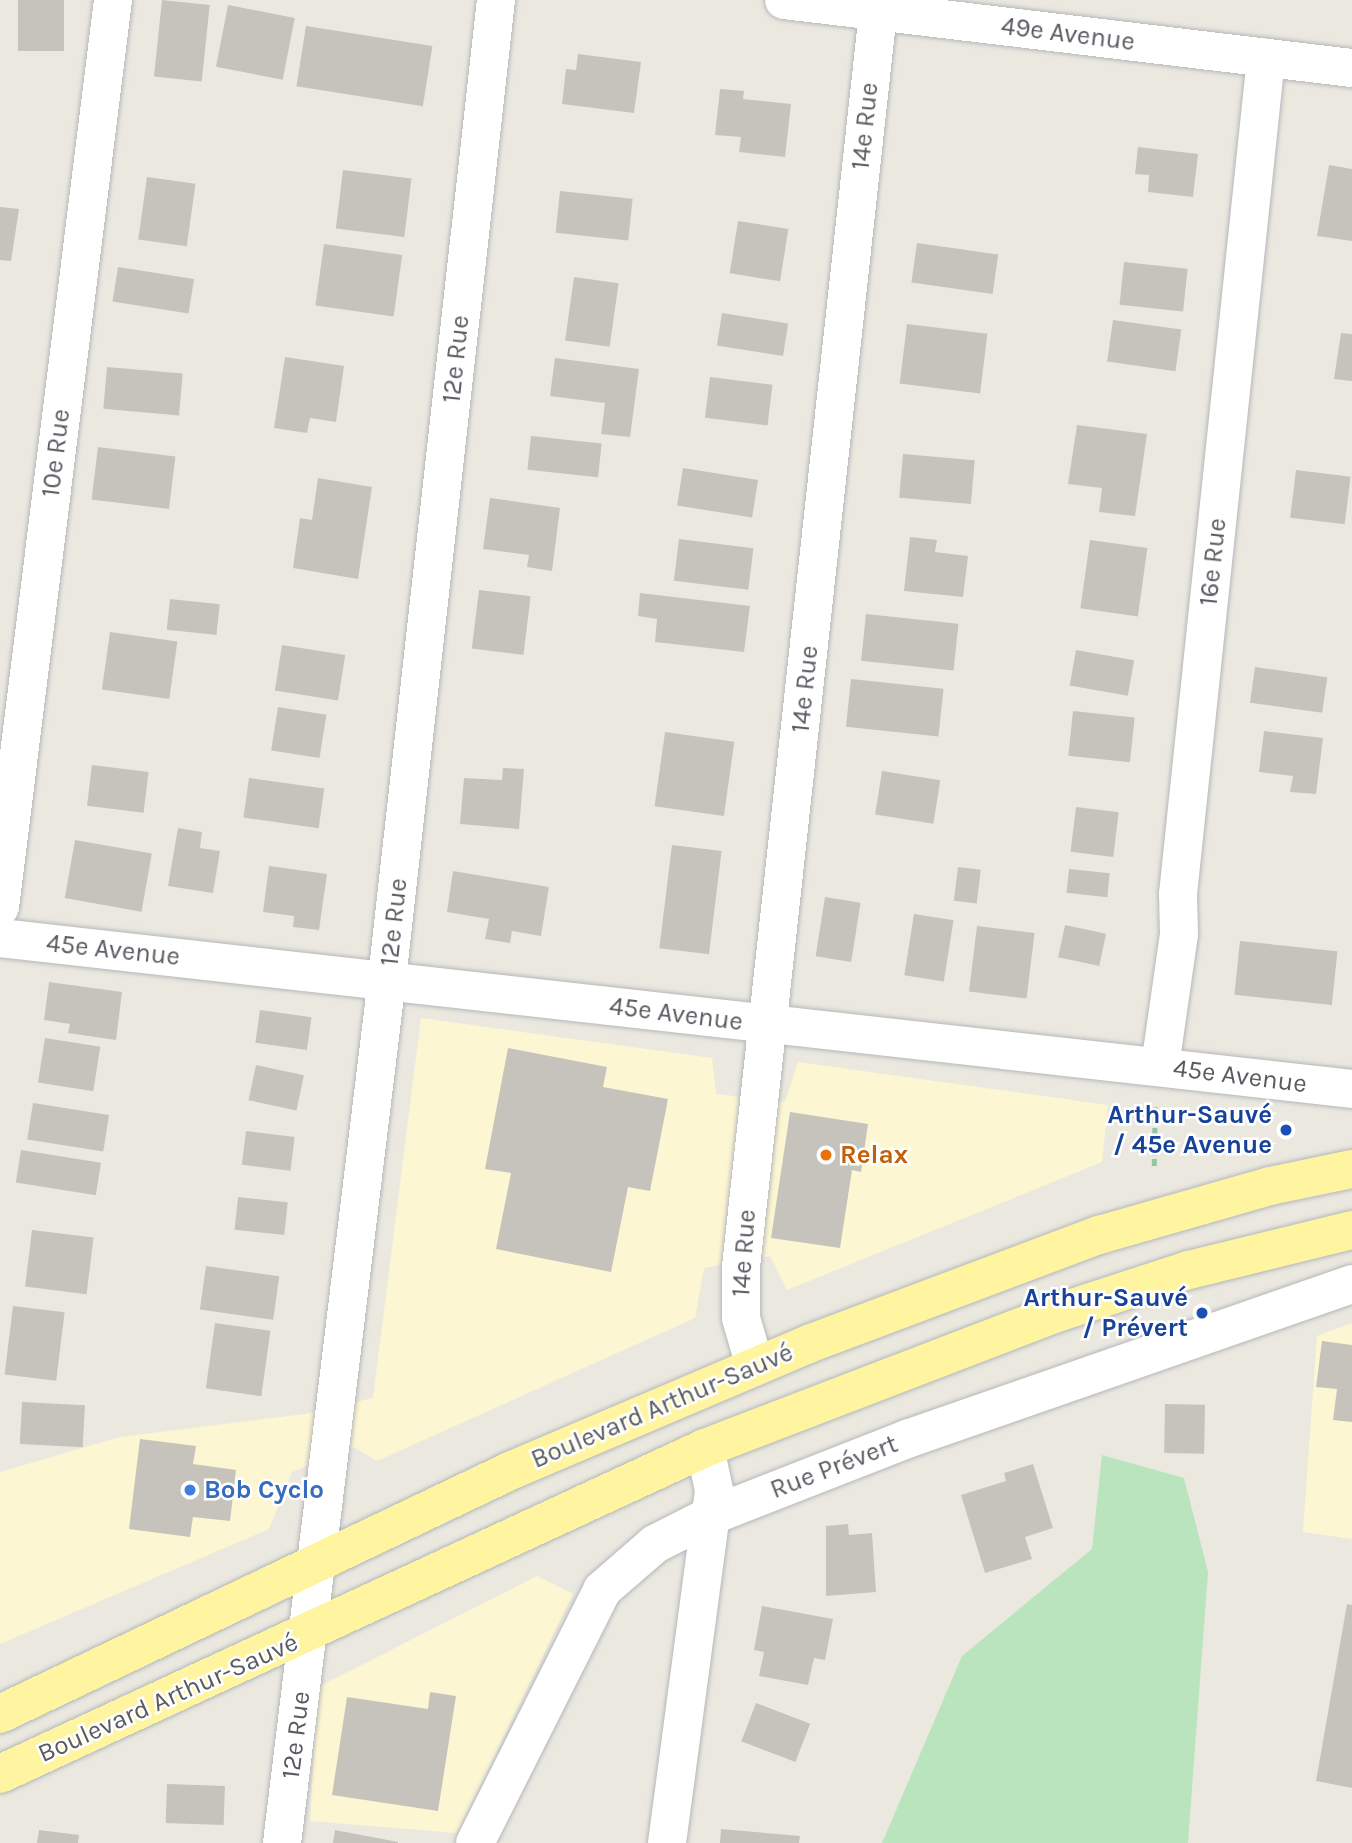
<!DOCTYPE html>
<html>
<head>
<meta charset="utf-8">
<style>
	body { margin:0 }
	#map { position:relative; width:1352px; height:1843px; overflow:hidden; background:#ebe9df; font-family:Karla,sans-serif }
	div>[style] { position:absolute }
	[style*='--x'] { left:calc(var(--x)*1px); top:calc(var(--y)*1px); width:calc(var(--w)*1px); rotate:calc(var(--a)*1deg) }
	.commercial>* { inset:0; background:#fdf6d2 }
	.green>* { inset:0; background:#bae4bd }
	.building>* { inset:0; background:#c6c3bc; transform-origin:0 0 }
	.path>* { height:4.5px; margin-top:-2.25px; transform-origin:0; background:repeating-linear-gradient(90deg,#94c4a5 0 7px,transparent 0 10.5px) }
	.roads { filter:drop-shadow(0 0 2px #b5b7bc) drop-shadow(0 0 2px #b5b7bc) }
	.minor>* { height:38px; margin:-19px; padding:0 19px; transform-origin:19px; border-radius:19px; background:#fff }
	.major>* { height:38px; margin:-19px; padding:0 19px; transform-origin:19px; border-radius:19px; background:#fff5a0 }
	.dots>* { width:19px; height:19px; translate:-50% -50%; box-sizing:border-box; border:4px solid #fff; border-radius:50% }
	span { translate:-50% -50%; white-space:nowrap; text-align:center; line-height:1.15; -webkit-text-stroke:5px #fff; paint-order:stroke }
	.street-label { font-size:26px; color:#585b60 }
	.transit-label { font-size:26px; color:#164399; font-weight:700 }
	.right { translate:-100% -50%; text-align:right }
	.food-label { font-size:26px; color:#c56008; font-weight:700 }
	.left { translate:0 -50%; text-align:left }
	.shop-label { font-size:26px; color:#366cbe; font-weight:700 }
</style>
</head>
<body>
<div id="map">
	<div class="commercial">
		<div style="clip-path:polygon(421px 1018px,712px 1058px,716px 1094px,785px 1102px,798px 1062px,1108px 1105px,1102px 1162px,787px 1290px,770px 1256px,704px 1268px,695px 1318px,377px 1461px,354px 1447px,292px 1472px,269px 1529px,0 1644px,0 1472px,120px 1437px,305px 1414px,373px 1398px)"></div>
		<div style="clip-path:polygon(1352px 1323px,1352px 1539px,1303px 1532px,1317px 1336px)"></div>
		<div style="clip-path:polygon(537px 1576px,573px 1594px,457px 1833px,310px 1821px,318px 1687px)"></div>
	</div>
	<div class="green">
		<div style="clip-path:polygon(1102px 1455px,1184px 1478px,1208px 1572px,1188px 1843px,882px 1843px,962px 1656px,1092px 1549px)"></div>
	</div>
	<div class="building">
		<div style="left:18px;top:0;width:46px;height:51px"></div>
		<div style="left:162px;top:0;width:48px;height:77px;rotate:6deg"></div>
		<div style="left:228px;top:5px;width:68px;height:63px;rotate:11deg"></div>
		<div style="left:306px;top:26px;width:128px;height:61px;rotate:9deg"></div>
		<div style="clip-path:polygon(578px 54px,641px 62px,634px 113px,562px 104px,566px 69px,576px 70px)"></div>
		<div style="clip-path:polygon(720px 89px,744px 91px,743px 99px,791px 104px,785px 157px,739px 152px,741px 137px,715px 135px)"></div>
		<div style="clip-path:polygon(1138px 147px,1198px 154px,1193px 197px,1148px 192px,1149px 175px,1135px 174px)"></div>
		<div style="clip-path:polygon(1329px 165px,1352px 169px,1352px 241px,1317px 236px)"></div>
		<div style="left:343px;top:170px;width:69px;height:59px;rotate:7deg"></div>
		<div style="left:147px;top:177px;width:49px;height:63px;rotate:8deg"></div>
		<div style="left:560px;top:191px;width:73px;height:42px;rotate:6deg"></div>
		<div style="clip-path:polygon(0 207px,19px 209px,11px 261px,0 260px)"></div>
		<div style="left:738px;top:221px;width:51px;height:53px;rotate:9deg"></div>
		<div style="left:917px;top:243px;width:82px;height:40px;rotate:8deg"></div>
		<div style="left:324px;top:244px;width:79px;height:62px;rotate:8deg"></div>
		<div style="left:1124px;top:262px;width:64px;height:43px;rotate:6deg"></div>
		<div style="left:118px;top:267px;width:77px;height:35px;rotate:9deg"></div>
		<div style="left:574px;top:277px;width:45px;height:64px;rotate:8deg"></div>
		<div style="left:722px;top:313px;width:67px;height:33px;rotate:9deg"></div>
		<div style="left:1113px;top:320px;width:69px;height:42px;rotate:8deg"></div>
		<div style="left:907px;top:324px;width:81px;height:60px;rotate:7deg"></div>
		<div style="clip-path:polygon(1341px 333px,1352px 334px,1352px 381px,1334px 379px)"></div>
		<div style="clip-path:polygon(285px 357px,344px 366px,336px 422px,310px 418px,307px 433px,274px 428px)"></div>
		<div style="clip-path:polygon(555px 358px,639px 369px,630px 437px,601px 434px,605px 403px,550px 396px)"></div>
		<div style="left:107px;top:367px;width:76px;height:42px;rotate:5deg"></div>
		<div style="left:710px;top:377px;width:63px;height:41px;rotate:7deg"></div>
		<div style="clip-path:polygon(1077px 425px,1147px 434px,1135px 516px,1099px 512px,1102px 488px,1068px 484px)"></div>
		<div style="left:531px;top:436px;width:71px;height:34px;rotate:6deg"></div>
		<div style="left:98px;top:447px;width:78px;height:53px;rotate:7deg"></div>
		<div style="left:903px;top:454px;width:72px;height:44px;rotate:5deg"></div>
		<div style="left:683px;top:468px;width:76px;height:38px;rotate:9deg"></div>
		<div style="left:1296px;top:470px;width:55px;height:48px;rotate:7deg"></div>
		<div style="clip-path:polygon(318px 478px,372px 487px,358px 579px,293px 568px,300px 518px,312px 520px)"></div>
		<div style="clip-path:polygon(490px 498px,560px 508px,552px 571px,527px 567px,529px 555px,483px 549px)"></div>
		<div style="clip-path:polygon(910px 537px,937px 540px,935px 552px,968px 556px,963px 597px,904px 591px)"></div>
		<div style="left:679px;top:539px;width:75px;height:42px;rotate:7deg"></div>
		<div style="left:1090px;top:540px;width:58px;height:69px;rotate:8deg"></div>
		<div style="left:479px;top:590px;width:52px;height:59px;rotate:7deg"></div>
		<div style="clip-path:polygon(640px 593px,750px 606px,744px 652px,655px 642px,657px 619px,638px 616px)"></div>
		<div style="left:170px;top:599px;width:50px;height:31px;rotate:6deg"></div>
		<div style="left:866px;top:614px;width:93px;height:47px;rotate:6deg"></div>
		<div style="left:110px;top:632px;width:68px;height:58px;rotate:8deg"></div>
		<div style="left:282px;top:645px;width:64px;height:46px;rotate:9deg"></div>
		<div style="left:1076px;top:650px;width:59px;height:36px;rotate:10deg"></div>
		<div style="left:1255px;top:667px;width:73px;height:36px;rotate:8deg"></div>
		<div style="left:851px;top:679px;width:93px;height:48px;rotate:6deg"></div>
		<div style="left:278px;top:707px;width:49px;height:44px;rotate:9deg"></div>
		<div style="left:1073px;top:711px;width:62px;height:45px;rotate:6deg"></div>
		<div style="clip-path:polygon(1264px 731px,1323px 738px,1316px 794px,1290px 792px,1293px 776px,1259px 772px)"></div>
		<div style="left:665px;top:732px;width:70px;height:75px;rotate:8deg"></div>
		<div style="left:92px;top:765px;width:57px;height:41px;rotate:7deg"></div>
		<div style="clip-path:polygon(503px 768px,524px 769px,519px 829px,460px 824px,464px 778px,502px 780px)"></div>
		<div style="left:882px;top:771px;width:59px;height:44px;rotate:9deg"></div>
		<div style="left:249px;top:778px;width:76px;height:40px;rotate:8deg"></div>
		<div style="left:1076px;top:807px;width:43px;height:45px;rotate:7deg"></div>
		<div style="clip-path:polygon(178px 828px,202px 832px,200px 848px,220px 851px,213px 893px,168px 886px)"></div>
		<div style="left:75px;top:840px;width:78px;height:59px;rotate:10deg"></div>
		<div style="left:672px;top:845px;width:50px;height:104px;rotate:7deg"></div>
		<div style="clip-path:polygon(269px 866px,327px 874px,319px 930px,293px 927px,294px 916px,263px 912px)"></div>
		<div style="left:958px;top:867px;width:23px;height:34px;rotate:7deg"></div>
		<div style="left:1069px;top:869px;width:41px;height:24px;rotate:6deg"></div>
		<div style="clip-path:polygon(453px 871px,549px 887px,541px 936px,512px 931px,510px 943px,485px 939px,489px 919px,447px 912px)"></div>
		<div style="left:825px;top:897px;width:36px;height:60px;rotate:9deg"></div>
		<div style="left:914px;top:914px;width:40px;height:62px;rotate:9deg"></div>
		<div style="left:1065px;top:925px;width:42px;height:33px;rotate:12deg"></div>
		<div style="left:977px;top:926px;width:58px;height:66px;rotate:7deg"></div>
		<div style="left:1240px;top:941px;width:98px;height:54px;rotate:6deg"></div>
		<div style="clip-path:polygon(49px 982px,122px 992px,116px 1040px,68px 1033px,70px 1024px,44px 1020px)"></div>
		<div style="left:260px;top:1010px;width:52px;height:33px;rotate:8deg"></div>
		<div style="left:45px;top:1038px;width:56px;height:45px;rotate:9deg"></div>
		<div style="clip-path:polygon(508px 1048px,607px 1067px,603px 1087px,668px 1099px,650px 1191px,628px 1187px,611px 1272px,496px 1249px,511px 1173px,485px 1169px)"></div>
		<div style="left:256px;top:1065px;width:49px;height:36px;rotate:12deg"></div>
		<div style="left:33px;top:1103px;width:77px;height:37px;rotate:9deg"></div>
		<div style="clip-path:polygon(790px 1112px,868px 1124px,861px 1172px,852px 1170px,840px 1248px,771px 1238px)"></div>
		<div style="left:246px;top:1131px;width:49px;height:34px;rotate:7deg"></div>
		<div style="left:21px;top:1150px;width:81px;height:33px;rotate:9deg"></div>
		<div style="left:238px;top:1197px;width:50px;height:33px;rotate:6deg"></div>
		<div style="left:32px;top:1230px;width:62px;height:57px;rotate:7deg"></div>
		<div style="left:206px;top:1266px;width:74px;height:44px;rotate:8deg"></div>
		<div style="left:13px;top:1306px;width:52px;height:69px;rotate:7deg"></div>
		<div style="left:215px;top:1323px;width:56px;height:66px;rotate:8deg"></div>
		<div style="clip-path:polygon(1322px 1341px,1352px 1345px,1352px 1422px,1333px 1420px,1337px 1389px,1316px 1387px)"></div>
		<div style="left:22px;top:1402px;width:63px;height:42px;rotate:3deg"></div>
		<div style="left:1165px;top:1404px;width:40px;height:49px;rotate:1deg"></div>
		<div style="clip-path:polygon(140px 1439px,196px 1446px,193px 1464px,236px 1470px,230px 1521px,193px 1517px,190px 1537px,129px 1529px)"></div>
		<div style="clip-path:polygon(1033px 1464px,1053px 1528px,1025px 1537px,1032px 1559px,985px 1573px,961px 1495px,1006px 1481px,1004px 1473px)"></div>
		<div style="clip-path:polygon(848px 1524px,849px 1535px,872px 1533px,876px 1592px,826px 1596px,826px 1526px)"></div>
		<div style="clip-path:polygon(1347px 1604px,1352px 1605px,1352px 1788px,1316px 1781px)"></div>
		<div style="clip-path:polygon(762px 1606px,833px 1619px,825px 1660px,814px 1658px,808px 1685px,759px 1676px,764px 1652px,754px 1650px)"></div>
		<div style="clip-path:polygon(430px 1692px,456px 1696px,438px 1811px,332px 1795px,347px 1697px,428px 1709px)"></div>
		<div style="left:756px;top:1703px;width:58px;height:41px;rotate:21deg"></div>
		<div style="left:167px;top:1784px;width:58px;height:39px;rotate:2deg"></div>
		<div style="clip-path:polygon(721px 1829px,800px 1836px,799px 1843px,720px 1843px)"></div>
		<div style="clip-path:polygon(39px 1830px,79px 1835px,78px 1843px,37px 1843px)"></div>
		<div style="clip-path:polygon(335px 1830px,398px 1842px,398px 1843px,333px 1843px)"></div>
	</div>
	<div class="path">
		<div style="--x:1154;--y:1166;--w:61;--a:-89.1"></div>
	</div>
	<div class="roads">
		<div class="minor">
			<div style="--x:784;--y:0;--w:572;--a:6.83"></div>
			<div style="--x:0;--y:907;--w:914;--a:-82.9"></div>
			<div style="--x:0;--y:938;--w:1360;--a:6.37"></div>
			<div style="--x:1160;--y:1066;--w:133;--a:-81.8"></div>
			<div style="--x:1179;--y:934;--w:40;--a:-91.4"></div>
			<div style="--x:1178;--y:894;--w:841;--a:-83.99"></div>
			<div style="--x:755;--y:1366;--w:50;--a:-106.3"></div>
			<div style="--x:741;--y:1318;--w:51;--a:-90"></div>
			<div style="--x:741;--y:1267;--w:1263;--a:-83.77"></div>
			<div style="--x:282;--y:1843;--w:870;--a:-83.07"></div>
			<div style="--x:387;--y:979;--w:985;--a:-83.65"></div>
			<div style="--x:475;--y:1843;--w:283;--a:-63.3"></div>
			<div style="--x:602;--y:1590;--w:70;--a:-41"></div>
			<div style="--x:655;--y:1544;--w:59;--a:-27"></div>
			<div style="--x:708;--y:1517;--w:214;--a:-21.4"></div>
			<div style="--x:907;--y:1439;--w:471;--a:-19.2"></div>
			<div style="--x:667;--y:1843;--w:356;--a:-82.4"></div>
			<div style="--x:714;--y:1490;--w:43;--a:-102.1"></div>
		</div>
		<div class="major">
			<div style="--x:0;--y:1714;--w:567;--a:-25.48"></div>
			<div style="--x:512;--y:1470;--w:325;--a:-23"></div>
			<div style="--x:811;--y:1343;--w:308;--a:-20.6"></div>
			<div style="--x:1099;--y:1235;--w:178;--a:-16"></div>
			<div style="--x:1270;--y:1186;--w:84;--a:-11.7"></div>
			<div style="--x:0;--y:1774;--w:777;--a:-24.82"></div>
			<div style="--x:705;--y:1448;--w:371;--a:-21"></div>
			<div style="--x:1051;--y:1315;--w:145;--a:-18.1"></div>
			<div style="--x:1189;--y:1270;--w:168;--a:-13.8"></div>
		</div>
	</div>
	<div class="dots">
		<div style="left:1286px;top:1130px;background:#1a4fb4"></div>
		<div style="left:826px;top:1155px;background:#e8710a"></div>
		<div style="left:1202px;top:1313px;background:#1a4fb4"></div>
		<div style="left:190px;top:1490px;background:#3f7fe0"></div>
	</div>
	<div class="street-label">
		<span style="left:1068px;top:34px;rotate:7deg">49e Avenue</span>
		<span style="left:865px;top:126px;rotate:-84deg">14e Rue</span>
		<span style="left:456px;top:359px;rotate:-84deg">12e Rue</span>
		<span style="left:56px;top:453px;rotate:-83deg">10e Rue</span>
		<span style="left:1213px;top:562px;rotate:-84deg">16e Rue</span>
		<span style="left:805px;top:689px;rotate:-84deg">14e Rue</span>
		<span style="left:394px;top:922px;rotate:-84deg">12e Rue</span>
		<span style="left:113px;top:950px;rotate:6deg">45e Avenue</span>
		<span style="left:676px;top:1014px;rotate:7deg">45e Avenue</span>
		<span style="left:1240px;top:1076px;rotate:7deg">45e Avenue</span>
		<span style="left:744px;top:1253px;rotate:-86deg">14e Rue</span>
		<span style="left:662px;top:1406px;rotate:-23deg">Boulevard Arthur-Sauvé</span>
		<span style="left:834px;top:1467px;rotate:-21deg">Rue Prévert</span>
		<span style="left:168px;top:1698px;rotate:-24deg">Boulevard Arthur-Sauvé</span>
		<span style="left:296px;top:1735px;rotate:-83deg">12e Rue</span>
	</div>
	<div class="transit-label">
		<span class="right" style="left:1272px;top:1130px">Arthur-Sauvé<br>/ 45e Avenue</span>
		<span class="right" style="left:1188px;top:1313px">Arthur-Sauvé<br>/ Prévert</span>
	</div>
	<div class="food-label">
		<span class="left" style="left:840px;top:1155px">Relax</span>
	</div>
	<div class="shop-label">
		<span class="left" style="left:204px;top:1490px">Bob Cyclo</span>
	</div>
</div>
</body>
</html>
